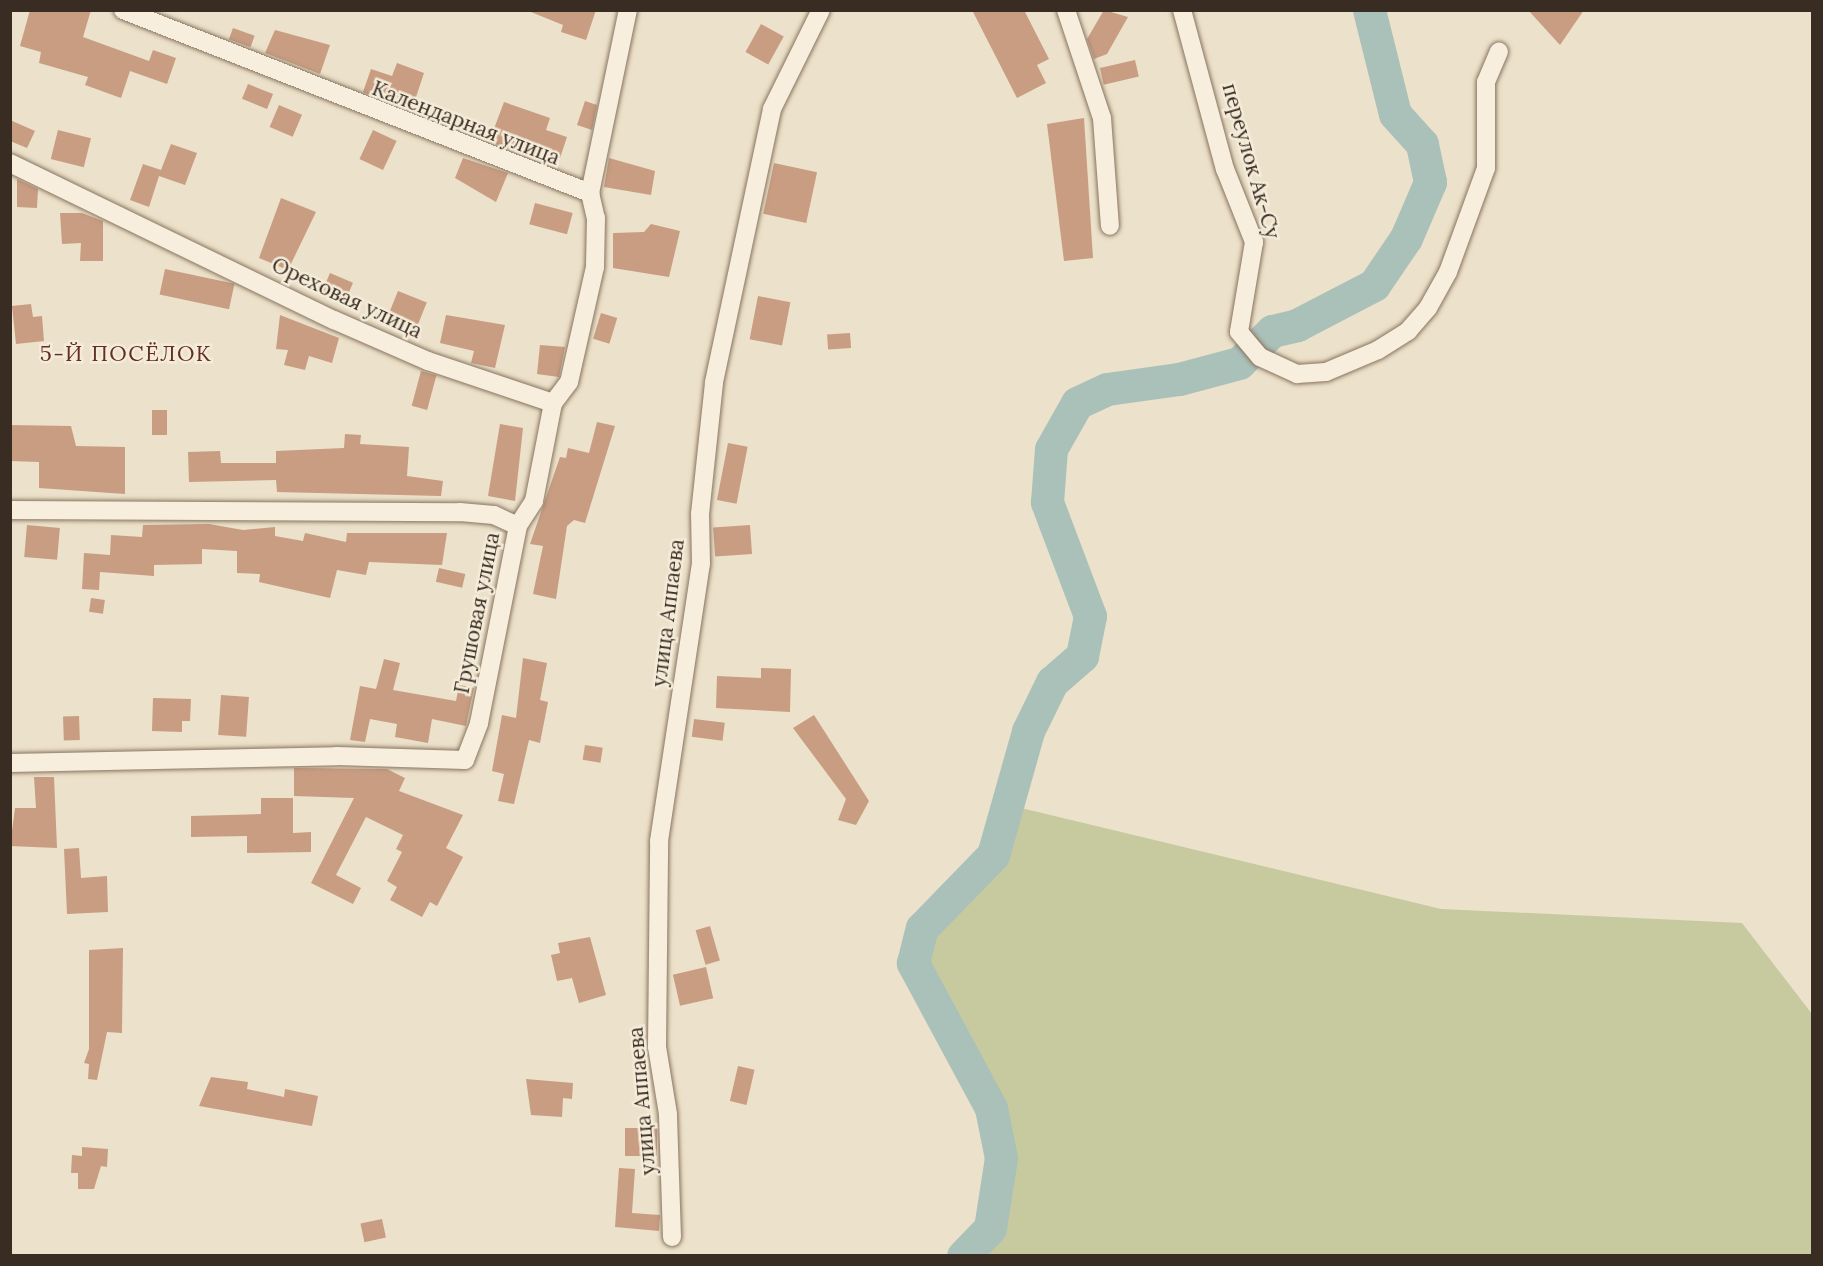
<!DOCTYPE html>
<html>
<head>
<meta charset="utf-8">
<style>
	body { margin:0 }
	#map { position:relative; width:1823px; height:1266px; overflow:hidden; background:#ece1ca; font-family:Lora,serif }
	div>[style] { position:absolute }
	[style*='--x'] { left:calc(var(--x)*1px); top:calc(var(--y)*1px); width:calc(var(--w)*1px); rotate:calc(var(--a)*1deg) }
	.green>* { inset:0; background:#c6ca9e }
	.river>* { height:33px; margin:-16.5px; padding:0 16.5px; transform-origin:16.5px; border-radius:16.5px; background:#aac1ba }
	.building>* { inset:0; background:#c89d82; transform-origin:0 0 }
	.roads { filter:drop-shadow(0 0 2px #88745f) drop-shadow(0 0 2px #88745f) }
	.street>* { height:18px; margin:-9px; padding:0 9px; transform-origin:9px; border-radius:9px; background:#f7eedd }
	span { translate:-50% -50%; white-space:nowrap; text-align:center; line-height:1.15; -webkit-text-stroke:5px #f4ebd9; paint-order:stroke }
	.street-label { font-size:21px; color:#392c22 }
	.neighbourhood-label { font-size:22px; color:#632f24; letter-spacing:1.5px }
	.frame { position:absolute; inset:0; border:12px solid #392c22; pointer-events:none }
</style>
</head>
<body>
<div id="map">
	<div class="green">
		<div style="clip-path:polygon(1009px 805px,1441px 909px,1742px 923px,1812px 1014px,1812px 1255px,963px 1255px,990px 1228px,1001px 1158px,991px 1108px,913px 963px,922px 928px,993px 855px)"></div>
	</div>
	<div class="river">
		<div style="--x:963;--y:1256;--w:39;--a:-46"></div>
		<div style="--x:990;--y:1228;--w:71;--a:-81.1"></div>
		<div style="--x:1001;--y:1158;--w:51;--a:-101.3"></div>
		<div style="--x:991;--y:1108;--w:165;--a:-118.3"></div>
		<div style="--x:913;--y:963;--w:36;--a:-76"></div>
		<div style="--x:922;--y:928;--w:102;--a:-45.8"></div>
		<div style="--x:993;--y:855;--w:129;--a:-74.2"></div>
		<div style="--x:1028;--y:731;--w:55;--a:-63.9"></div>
		<div style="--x:1052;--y:682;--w:40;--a:-41"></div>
		<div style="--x:1082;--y:656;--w:41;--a:-78.7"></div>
		<div style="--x:1090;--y:616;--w:122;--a:-110.7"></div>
		<div style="--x:1047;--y:502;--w:53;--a:-85.7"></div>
		<div style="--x:1051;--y:449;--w:53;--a:-60.5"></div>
		<div style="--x:1077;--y:403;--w:33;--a:-25"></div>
		<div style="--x:1107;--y:389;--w:73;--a:-7.9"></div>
		<div style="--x:1179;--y:379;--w:62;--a:-14.9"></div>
		<div style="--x:1239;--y:363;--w:46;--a:-44.1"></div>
		<div style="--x:1272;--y:331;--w:26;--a:-13"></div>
		<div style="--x:1297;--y:325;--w:87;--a:-27.5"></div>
		<div style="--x:1374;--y:285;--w:57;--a:-55.8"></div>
		<div style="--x:1406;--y:238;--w:61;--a:-66.8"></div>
		<div style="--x:1430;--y:182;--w:39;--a:-102"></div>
		<div style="--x:1422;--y:144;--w:40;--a:-132"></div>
		<div style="--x:1395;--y:114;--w:107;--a:-104"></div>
	</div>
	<div class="building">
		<div style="clip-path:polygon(30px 10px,91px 10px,83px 37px,149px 61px,153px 50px,176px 58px,167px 84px,130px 71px,121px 98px,85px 85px,88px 77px,39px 63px,41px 52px,20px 46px)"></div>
		<div style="clip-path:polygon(526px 10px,596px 10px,586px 40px,561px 32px,563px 25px)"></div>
		<div style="clip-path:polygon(972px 10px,1024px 10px,1049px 59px,1037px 65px,1046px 83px,1017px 98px)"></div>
		<div style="clip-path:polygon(1104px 10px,1128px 17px,1107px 54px,1094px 59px,1087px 39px)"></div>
		<div style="clip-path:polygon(1528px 10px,1584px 10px,1560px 45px)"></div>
		<div style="left:761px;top:24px;width:26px;height:32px;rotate:29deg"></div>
		<div style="left:233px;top:28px;width:23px;height:12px;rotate:20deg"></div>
		<div style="clip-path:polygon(275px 30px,330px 45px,320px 74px,265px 53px)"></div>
		<div style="left:1135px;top:60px;width:17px;height:36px;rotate:77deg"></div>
		<div style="clip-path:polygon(397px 63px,424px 73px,414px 103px,380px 91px,377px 98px,363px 92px,371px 69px,392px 76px)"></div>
		<div style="left:248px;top:84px;width:27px;height:16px;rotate:22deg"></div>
		<div style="clip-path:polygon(585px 101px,597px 105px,592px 130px,577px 125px)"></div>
		<div style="clip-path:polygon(504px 102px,550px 118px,546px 130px,567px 137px,560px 158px,539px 151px,537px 157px,489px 142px)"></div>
		<div style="left:279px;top:105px;width:25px;height:24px;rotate:23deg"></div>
		<div style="clip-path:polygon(1084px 118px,1093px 258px,1064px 261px,1047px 124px)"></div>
		<div style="clip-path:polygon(10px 120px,35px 131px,27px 148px,10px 141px)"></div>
		<div style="left:58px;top:130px;width:34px;height:30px;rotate:14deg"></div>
		<div style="left:373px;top:130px;width:26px;height:32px;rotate:25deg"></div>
		<div style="clip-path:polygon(171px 144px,197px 153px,185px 185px,159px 176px,149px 207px,130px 200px,143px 164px,161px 170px)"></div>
		<div style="clip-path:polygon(463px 158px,508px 173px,496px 202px,455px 178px)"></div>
		<div style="clip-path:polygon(609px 158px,655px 171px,651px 195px,604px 187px)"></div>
		<div style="left:774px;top:163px;width:44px;height:52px;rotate:12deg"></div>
		<div style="clip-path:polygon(17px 179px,38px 189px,37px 208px,17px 207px)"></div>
		<div style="clip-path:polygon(281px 198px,316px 212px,288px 270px,259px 258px)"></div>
		<div style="left:535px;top:203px;width:39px;height:22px;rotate:15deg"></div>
		<div style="clip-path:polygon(60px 213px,82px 213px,103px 221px,103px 261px,80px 261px,81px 243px,62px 244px)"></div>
		<div style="clip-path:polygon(651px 224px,680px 231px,669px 277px,613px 268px,613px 233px,644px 232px)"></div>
		<div style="left:165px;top:269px;width:71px;height:26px;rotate:12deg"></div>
		<div style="left:330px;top:273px;width:25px;height:23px;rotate:23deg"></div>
		<div style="left:398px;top:291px;width:31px;height:27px;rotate:22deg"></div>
		<div style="left:758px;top:296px;width:33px;height:44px;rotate:11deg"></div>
		<div style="clip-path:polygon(31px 304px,33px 317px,42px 316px,44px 341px,16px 344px,12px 306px)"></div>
		<div style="left:601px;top:313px;width:17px;height:27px;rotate:17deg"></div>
		<div style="clip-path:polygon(280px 315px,339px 338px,332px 363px,309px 356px,305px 370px,284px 365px,288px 350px,276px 349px)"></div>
		<div style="clip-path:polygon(446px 315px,505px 325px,495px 368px,471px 363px,474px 351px,440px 343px)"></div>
		<div style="left:850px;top:333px;width:15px;height:23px;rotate:86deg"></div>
		<div style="clip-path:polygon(540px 345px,565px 347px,559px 377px,537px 374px)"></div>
		<div style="left:421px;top:371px;width:16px;height:36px;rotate:15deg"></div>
		<div style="left:152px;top:410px;width:15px;height:25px"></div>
		<div style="clip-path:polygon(597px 422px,615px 426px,585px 523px,574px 520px,567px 526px,556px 599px,533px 594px,543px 546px,530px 544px,560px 457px,566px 458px,568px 448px,589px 453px)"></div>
		<div style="clip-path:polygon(500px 424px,523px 428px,515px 501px,488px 496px)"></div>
		<div style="clip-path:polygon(10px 425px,71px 426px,76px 446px,125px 447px,125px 494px,39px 488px,39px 462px,10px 461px)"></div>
		<div style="clip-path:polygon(345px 434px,361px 435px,360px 444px,409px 447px,407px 476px,443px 481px,441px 496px,277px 492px,276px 480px,189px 482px,188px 452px,220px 451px,221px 463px,276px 463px,276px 451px,344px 448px)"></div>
		<div style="left:728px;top:443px;width:20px;height:58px;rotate:11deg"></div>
		<div style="clip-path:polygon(209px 524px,243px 530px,275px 527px,275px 536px,303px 541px,305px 533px,346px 542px,347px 533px,447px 533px,442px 565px,369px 562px,366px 575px,337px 570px,330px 598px,259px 582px,260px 574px,237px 573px,237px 551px,202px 549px,202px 564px,154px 565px,154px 576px,100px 572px,99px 590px,82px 589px,84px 553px,110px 555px,111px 535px,142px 537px,143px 525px)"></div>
		<div style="left:27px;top:525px;width:33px;height:32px;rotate:5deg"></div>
		<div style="left:750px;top:525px;width:29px;height:37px;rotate:86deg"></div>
		<div style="left:439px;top:568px;width:27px;height:14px;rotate:13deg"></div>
		<div style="left:91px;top:598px;width:14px;height:14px;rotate:8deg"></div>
		<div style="clip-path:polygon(523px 658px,547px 663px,540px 700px,548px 702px,540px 743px,529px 740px,514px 804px,498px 801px,504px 774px,492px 771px,502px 715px,516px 718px)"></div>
		<div style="clip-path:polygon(384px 659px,400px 663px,393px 690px,456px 701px,459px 685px,474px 688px,466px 726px,432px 719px,428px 743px,395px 737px,397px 724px,370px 719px,365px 742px,350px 740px,360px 686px,376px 689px)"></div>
		<div style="clip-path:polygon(761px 668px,791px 669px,790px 712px,716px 708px,717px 676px,761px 678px)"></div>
		<div style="left:221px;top:695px;width:28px;height:40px;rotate:4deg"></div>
		<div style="clip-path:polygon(153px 698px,191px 699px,190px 721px,182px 721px,182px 732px,152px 731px)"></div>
		<div style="clip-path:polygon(814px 715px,869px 801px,856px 825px,838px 820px,846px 799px,793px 728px)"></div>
		<div style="left:79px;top:716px;width:24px;height:16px;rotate:88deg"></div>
		<div style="left:694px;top:719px;width:31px;height:18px;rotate:7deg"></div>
		<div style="left:585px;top:745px;width:18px;height:15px;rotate:9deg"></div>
		<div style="clip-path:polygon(294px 768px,387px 769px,405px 778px,399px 791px,463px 815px,446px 848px,463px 857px,437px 906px,430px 902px,422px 917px,390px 900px,397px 887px,387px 881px,402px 852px,396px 849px,403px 835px,366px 817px,336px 875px,361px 888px,353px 904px,311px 883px,354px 798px,294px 796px)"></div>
		<div style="clip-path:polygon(34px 777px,54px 777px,57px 848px,10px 846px,15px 808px,36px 808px)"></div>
		<div style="clip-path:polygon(261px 798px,293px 798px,293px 833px,311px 832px,311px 852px,247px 853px,247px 836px,191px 837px,191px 816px,261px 814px)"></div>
		<div style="clip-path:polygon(79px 848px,81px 878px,107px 876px,108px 912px,67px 914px,64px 849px)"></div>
		<div style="left:710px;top:926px;width:36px;height:15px;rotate:74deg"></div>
		<div style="clip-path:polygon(590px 937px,606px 995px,579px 1003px,572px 978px,557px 981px,551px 955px,560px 953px,558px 943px)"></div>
		<div style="clip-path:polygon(123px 948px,122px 1033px,107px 1032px,97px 1080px,88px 1079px,89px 1064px,84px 1063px,89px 1049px,89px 950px)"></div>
		<div style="left:706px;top:967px;width:32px;height:34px;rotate:77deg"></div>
		<div style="left:738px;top:1066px;width:17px;height:36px;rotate:13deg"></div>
		<div style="clip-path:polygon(211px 1077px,248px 1082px,247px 1089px,284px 1097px,285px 1089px,318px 1096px,312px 1126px,199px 1106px)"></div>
		<div style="clip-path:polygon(526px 1079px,573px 1083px,572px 1099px,563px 1098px,562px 1117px,531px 1115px)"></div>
		<div style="left:625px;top:1128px;width:32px;height:28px"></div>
		<div style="clip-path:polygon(82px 1147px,108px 1149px,107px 1167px,101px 1166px,94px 1189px,78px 1189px,78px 1173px,71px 1173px,72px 1155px,82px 1156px)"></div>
		<div style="clip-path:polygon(619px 1168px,635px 1169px,632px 1213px,660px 1215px,659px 1231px,615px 1227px)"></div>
		<div style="left:382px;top:1219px;width:19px;height:22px;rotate:78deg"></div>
	</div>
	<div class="roads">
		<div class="street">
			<div style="--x:123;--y:10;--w:502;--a:21.4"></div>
			<div style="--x:590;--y:193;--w:26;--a:77"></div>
			<div style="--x:596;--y:218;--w:49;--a:91.2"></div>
			<div style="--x:595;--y:267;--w:118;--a:102.7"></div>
			<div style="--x:569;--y:382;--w:26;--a:127"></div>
			<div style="--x:1066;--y:10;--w:114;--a:71.6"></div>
			<div style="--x:1102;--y:118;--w:108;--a:85.8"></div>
			<div style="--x:1182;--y:10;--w:165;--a:74.9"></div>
			<div style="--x:1225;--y:169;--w:79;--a:68.3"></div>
			<div style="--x:1254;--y:242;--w:91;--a:99.5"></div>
			<div style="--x:1239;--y:332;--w:33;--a:50"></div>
			<div style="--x:1260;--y:357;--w:41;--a:24.7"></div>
			<div style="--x:1297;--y:374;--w:29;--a:-4"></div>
			<div style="--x:1326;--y:372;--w:56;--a:-22.9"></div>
			<div style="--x:1378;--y:350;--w:36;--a:-32"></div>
			<div style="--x:1408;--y:331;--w:30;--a:-49"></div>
			<div style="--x:1428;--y:308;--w:41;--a:-60.9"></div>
			<div style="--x:1448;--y:272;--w:111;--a:-69.9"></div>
			<div style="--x:1486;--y:168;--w:86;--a:-90"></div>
			<div style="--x:1486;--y:82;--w:33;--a:-67"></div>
			<div style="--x:10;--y:163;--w:360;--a:25.9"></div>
			<div style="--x:334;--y:320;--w:103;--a:23.6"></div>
			<div style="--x:428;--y:361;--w:132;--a:18.6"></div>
			<div style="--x:553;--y:403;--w:100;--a:101"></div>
			<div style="--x:534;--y:501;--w:30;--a:123"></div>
			<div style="--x:590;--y:193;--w:187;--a:-78.3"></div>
			<div style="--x:10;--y:510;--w:450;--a:0.3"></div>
			<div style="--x:460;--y:512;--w:34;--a:5"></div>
			<div style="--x:494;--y:515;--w:26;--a:25"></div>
			<div style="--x:10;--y:763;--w:327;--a:-1.2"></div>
			<div style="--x:337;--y:756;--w:128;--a:1.8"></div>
			<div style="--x:465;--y:760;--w:40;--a:-69"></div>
			<div style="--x:479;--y:723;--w:201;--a:-78.8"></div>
			<div style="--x:672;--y:1237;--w:123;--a:-91.9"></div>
			<div style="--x:668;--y:1114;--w:68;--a:-99.3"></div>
			<div style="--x:657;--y:1047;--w:206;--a:-89.4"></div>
			<div style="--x:659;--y:841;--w:280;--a:-81.4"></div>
			<div style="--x:701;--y:564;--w:50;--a:-91.1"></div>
			<div style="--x:700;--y:514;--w:133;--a:-83.9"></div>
			<div style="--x:714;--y:382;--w:279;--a:-78"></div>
			<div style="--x:772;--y:109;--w:110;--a:-63.7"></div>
		</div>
	</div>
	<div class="street-label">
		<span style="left:466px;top:123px;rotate:21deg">Календарная улица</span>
		<span style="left:1251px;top:161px;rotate:74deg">переулок Ак-Су</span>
		<span style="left:347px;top:298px;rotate:25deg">Ореховая улица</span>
		<span style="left:477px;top:613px;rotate:-79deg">Грушовая улица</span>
		<span style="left:668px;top:613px;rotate:-83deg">улица Аппаева</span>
		<span style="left:642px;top:1101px;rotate:-95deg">улица Аппаева</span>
	</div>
	<div class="neighbourhood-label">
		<span style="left:126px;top:354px">5-Й ПОСЁЛОК</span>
	</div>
	<div class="frame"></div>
</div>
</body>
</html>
